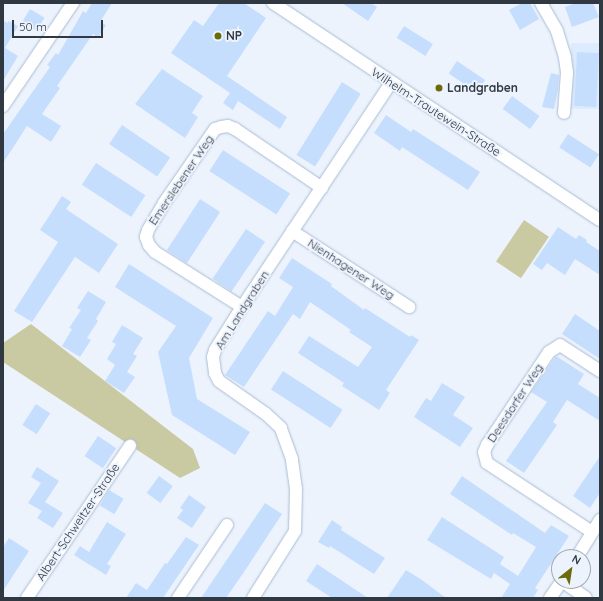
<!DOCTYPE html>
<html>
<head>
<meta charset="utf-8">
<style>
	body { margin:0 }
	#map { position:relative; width:603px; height:601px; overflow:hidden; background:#ecf3fd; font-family:Quicksand,sans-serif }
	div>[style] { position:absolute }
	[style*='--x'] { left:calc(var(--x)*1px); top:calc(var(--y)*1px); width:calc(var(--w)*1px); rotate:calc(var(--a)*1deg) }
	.built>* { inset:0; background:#dcebfd; transform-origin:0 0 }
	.green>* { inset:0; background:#c9caa1; transform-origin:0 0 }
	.building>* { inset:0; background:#c6defd; transform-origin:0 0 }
	.roads { filter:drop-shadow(0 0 1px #a9bcd3) drop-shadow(0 0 1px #a9bcd3) }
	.street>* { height:12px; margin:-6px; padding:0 6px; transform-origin:6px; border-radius:6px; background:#fff }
	.dots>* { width:11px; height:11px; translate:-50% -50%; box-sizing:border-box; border:2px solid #ecf3fd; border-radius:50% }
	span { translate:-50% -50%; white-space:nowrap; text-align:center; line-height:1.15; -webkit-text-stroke:4px #ecf3fd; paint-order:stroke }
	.poi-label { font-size:12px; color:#303841; font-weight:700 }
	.left { translate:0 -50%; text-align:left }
	.street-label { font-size:12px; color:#303841 }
	.frame { position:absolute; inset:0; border:4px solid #303841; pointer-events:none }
	.north { position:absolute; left:551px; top:549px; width:40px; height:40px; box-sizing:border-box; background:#ecf3fd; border:1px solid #a1a8b2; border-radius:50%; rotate:30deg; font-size:11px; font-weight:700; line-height:16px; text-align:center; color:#303841 }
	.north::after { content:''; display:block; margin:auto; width:14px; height:18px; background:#6c6b09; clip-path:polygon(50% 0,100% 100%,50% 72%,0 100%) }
	.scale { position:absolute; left:12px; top:20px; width:91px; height:18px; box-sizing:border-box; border:2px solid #303841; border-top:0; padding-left:5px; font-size:12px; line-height:14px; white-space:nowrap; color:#303841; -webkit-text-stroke:3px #ecf3fd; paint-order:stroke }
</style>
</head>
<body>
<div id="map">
	<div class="built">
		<div style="left:600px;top:43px;width:66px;height:29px;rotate:90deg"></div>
	</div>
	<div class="green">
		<div style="left:524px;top:220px;width:30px;height:50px;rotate:34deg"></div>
		<div style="clip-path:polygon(31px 324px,193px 449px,200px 468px,180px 478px,3px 362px,3px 343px)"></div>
	</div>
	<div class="building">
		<div style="clip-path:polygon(92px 3px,112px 3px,100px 22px,106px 25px,98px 38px,93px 34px,57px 86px,60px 88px,42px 114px,61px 126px,51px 142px,27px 126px,3px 163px,3px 134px,50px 67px,47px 65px,56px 53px,58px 55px,83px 11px,86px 13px)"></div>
		<div style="clip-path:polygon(219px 3px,244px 3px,266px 18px,227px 76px,287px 117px,280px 129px,238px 101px,233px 110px,223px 103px,230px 93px,171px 53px,194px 20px,203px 26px)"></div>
		<div style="clip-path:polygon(342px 3px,371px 3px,377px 7px,368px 21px)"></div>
		<div style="clip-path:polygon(522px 3px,530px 3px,539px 19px,520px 30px,509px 10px)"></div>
		<div style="clip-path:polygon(576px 3px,593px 3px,599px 17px,572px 27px,565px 7px)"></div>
		<div style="left:30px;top:9px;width:17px;height:15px;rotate:31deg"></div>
		<div style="clip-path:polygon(3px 20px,7px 23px,9px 21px,18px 26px,5px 48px,18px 56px,3px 81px)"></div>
		<div style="left:404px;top:26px;width:34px;height:14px;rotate:32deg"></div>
		<div style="left:577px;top:52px;width:22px;height:54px;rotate:3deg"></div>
		<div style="left:457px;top:61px;width:34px;height:15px;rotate:34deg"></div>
		<div style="clip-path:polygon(162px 69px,203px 96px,192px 113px,198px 117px,185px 138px,135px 104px)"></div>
		<div style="clip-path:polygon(551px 73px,559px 75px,558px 90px,554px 109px,542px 107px)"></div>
		<div style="left:342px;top:82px;width:22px;height:86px;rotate:32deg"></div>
		<div style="left:512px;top:96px;width:34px;height:16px;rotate:36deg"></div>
		<div style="clip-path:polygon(386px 115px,411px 132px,413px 129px,480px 172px,468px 190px,402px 147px,400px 151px,374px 133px)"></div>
		<div style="left:122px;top:125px;width:58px;height:23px;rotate:34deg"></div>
		<div style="left:568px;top:134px;width:37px;height:16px;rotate:33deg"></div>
		<div style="left:223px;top:150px;width:80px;height:25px;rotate:33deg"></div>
		<div style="left:96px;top:163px;width:59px;height:26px;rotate:33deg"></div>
		<div style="clip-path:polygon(62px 196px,71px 202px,66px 209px,118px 244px,99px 273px,75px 257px,32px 322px,14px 311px,58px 242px,40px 230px)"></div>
		<div style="left:200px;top:199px;width:24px;height:61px;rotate:33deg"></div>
		<div style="clip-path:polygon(558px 227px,576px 239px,579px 235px,587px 240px,586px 242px,600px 251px,600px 275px,575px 259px,565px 275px,547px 263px,542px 270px,533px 264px)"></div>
		<div style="left:246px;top:229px;width:23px;height:60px;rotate:34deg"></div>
		<div style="clip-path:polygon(292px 258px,332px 284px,331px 286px,364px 310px,365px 308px,410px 337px,411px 335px,419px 340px,386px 390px,390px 393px,379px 410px,342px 386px,344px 383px,298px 353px,309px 336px,358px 367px,372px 347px,349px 332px,351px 330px,310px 302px,300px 319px,293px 314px,244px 387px,225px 375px,268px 311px,275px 316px,293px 287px,279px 278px)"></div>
		<div style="clip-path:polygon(129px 264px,213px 318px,189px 358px,197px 399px,250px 432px,235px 455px,172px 415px,158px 352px,176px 326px,115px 287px)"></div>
		<div style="clip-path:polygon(88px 291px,106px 302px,96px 319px,98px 321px,87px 338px,91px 340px,80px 357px,62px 346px,72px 329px,69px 328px,81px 310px,77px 308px)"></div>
		<div style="clip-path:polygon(575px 314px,600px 331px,600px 359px,562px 334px)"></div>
		<div style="clip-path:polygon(122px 325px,143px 338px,133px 354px,137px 356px,127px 372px,135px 377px,124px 393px,105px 381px,115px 365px,107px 359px,116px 344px,112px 342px)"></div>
		<div style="clip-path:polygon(556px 356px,584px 374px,578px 384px,600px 398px,600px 421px,567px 400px,553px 422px,557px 425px,524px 473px,506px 461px,547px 402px,531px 392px)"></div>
		<div style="left:283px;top:371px;width:71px;height:22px;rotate:33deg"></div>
		<div style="clip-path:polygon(442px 383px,465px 397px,453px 415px,473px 428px,460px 447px,414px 417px,426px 398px,431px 401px)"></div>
		<div style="left:36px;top:404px;width:17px;height:25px;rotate:33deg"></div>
		<div style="left:98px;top:436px;width:22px;height:24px;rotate:34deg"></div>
		<div style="clip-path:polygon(600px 456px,600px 493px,590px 508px,573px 496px)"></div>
		<div style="clip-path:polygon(37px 467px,59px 481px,45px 502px,63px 513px,53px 528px,37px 518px,42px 511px,28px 503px,41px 483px,31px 477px)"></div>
		<div style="left:159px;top:476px;width:17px;height:21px;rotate:36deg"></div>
		<div style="clip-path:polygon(462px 476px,545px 533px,551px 525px,569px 536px,535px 588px,538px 590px,533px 598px,501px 598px,510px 584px,494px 573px,491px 579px,427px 540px,442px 517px,504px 557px,500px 564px,518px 576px,536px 547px,513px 533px,512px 535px,450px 494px)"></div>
		<div style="left:109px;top:490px;width:17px;height:18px;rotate:31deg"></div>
		<div style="clip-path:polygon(189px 495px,206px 507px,192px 528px,177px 518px,183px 510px,180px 508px)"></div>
		<div style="clip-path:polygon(265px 503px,282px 514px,244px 572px,226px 598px,201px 598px)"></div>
		<div style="clip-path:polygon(332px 520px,342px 527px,341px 530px,385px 558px,374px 574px,330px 546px,329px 548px,318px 542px)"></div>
		<div style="clip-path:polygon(107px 522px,126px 534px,107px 564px,111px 566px,106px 575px,74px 555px,80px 546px,89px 552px)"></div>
		<div style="clip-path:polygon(186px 537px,199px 545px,163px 598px,126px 598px,136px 583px,147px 590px,165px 563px,167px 564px)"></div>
		<div style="clip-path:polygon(9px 538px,29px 551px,3px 591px,3px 547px)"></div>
		<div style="clip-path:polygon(317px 564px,368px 598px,332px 598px,306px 581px)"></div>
		<div style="clip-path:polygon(406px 570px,422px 580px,446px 598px,387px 598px)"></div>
	</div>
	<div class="roads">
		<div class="street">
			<div style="--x:273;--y:3;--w:392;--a:33.6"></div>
			<div style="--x:541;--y:3;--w:32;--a:60"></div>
			<div style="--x:557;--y:31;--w:28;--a:73"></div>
			<div style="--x:565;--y:58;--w:15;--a:82"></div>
			<div style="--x:567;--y:73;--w:40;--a:94.3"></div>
			<div style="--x:3;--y:106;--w:125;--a:-55.8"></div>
			<div style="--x:292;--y:231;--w:140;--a:33"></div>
			<div style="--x:242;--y:307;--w:103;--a:-147.7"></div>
			<div style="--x:155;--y:252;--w:9;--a:-131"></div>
			<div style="--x:149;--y:245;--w:9;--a:-111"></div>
			<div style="--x:146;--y:237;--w:7;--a:-74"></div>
			<div style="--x:148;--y:230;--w:31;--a:-59"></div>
			<div style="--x:164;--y:203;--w:90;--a:-55.4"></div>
			<div style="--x:215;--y:129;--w:6;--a:-18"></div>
			<div style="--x:221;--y:127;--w:7;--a:-8"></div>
			<div style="--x:228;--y:126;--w:8;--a:23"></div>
			<div style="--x:235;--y:129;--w:105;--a:34.1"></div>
			<div style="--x:592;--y:532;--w:126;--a:-146.7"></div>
			<div style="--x:487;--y:463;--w:11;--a:-105"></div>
			<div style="--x:484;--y:452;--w:8;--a:-67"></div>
			<div style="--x:487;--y:445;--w:112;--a:-56.3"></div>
			<div style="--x:549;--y:352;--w:13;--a:-32"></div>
			<div style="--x:560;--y:345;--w:48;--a:33"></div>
			<div style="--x:577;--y:557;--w:44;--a:-58.1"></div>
			<div style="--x:562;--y:581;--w:29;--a:35"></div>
			<div style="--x:27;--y:598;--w:184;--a:-55.9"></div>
			<div style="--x:178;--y:598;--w:88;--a:-56.1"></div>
			<div style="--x:253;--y:598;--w:79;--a:-57.9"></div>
			<div style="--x:295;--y:531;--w:42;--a:-88.6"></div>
			<div style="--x:296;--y:489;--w:30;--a:-98"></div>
			<div style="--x:292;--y:459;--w:33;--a:-110"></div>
			<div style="--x:281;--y:428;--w:21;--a:-137"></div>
			<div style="--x:266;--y:414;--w:57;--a:-144.9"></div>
			<div style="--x:219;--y:381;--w:9;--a:-117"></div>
			<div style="--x:215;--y:373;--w:16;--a:-97"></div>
			<div style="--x:213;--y:357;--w:7;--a:-74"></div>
			<div style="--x:215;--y:350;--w:51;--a:-57.9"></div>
			<div style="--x:242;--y:307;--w:269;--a:-56.4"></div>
			<div style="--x:550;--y:598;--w:21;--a:-55"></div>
		</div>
	</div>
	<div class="dots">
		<div style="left:218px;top:36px;background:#6c6b09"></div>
		<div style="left:439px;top:88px;background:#6c6b09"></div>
	</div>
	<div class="poi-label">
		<span class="left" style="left:226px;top:36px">NP</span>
		<span class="left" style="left:447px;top:88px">Landgraben</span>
	</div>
	<div class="street-label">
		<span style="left:436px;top:112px;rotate:33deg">Wilhelm-Trautewein-Straße</span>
		<span style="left:181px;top:180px;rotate:-56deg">Emerslebener Weg</span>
		<span style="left:351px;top:269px;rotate:33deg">Nienhagener Weg</span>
		<span style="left:242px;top:310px;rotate:-58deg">Am Landgraben</span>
		<span style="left:515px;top:403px;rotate:-57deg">Deesdorfer Weg</span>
		<span style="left:78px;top:522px;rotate:-56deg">Albert-Schweitzer-Straße</span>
	</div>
	<div class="frame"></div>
	<div class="north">N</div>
	<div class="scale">50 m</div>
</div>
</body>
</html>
